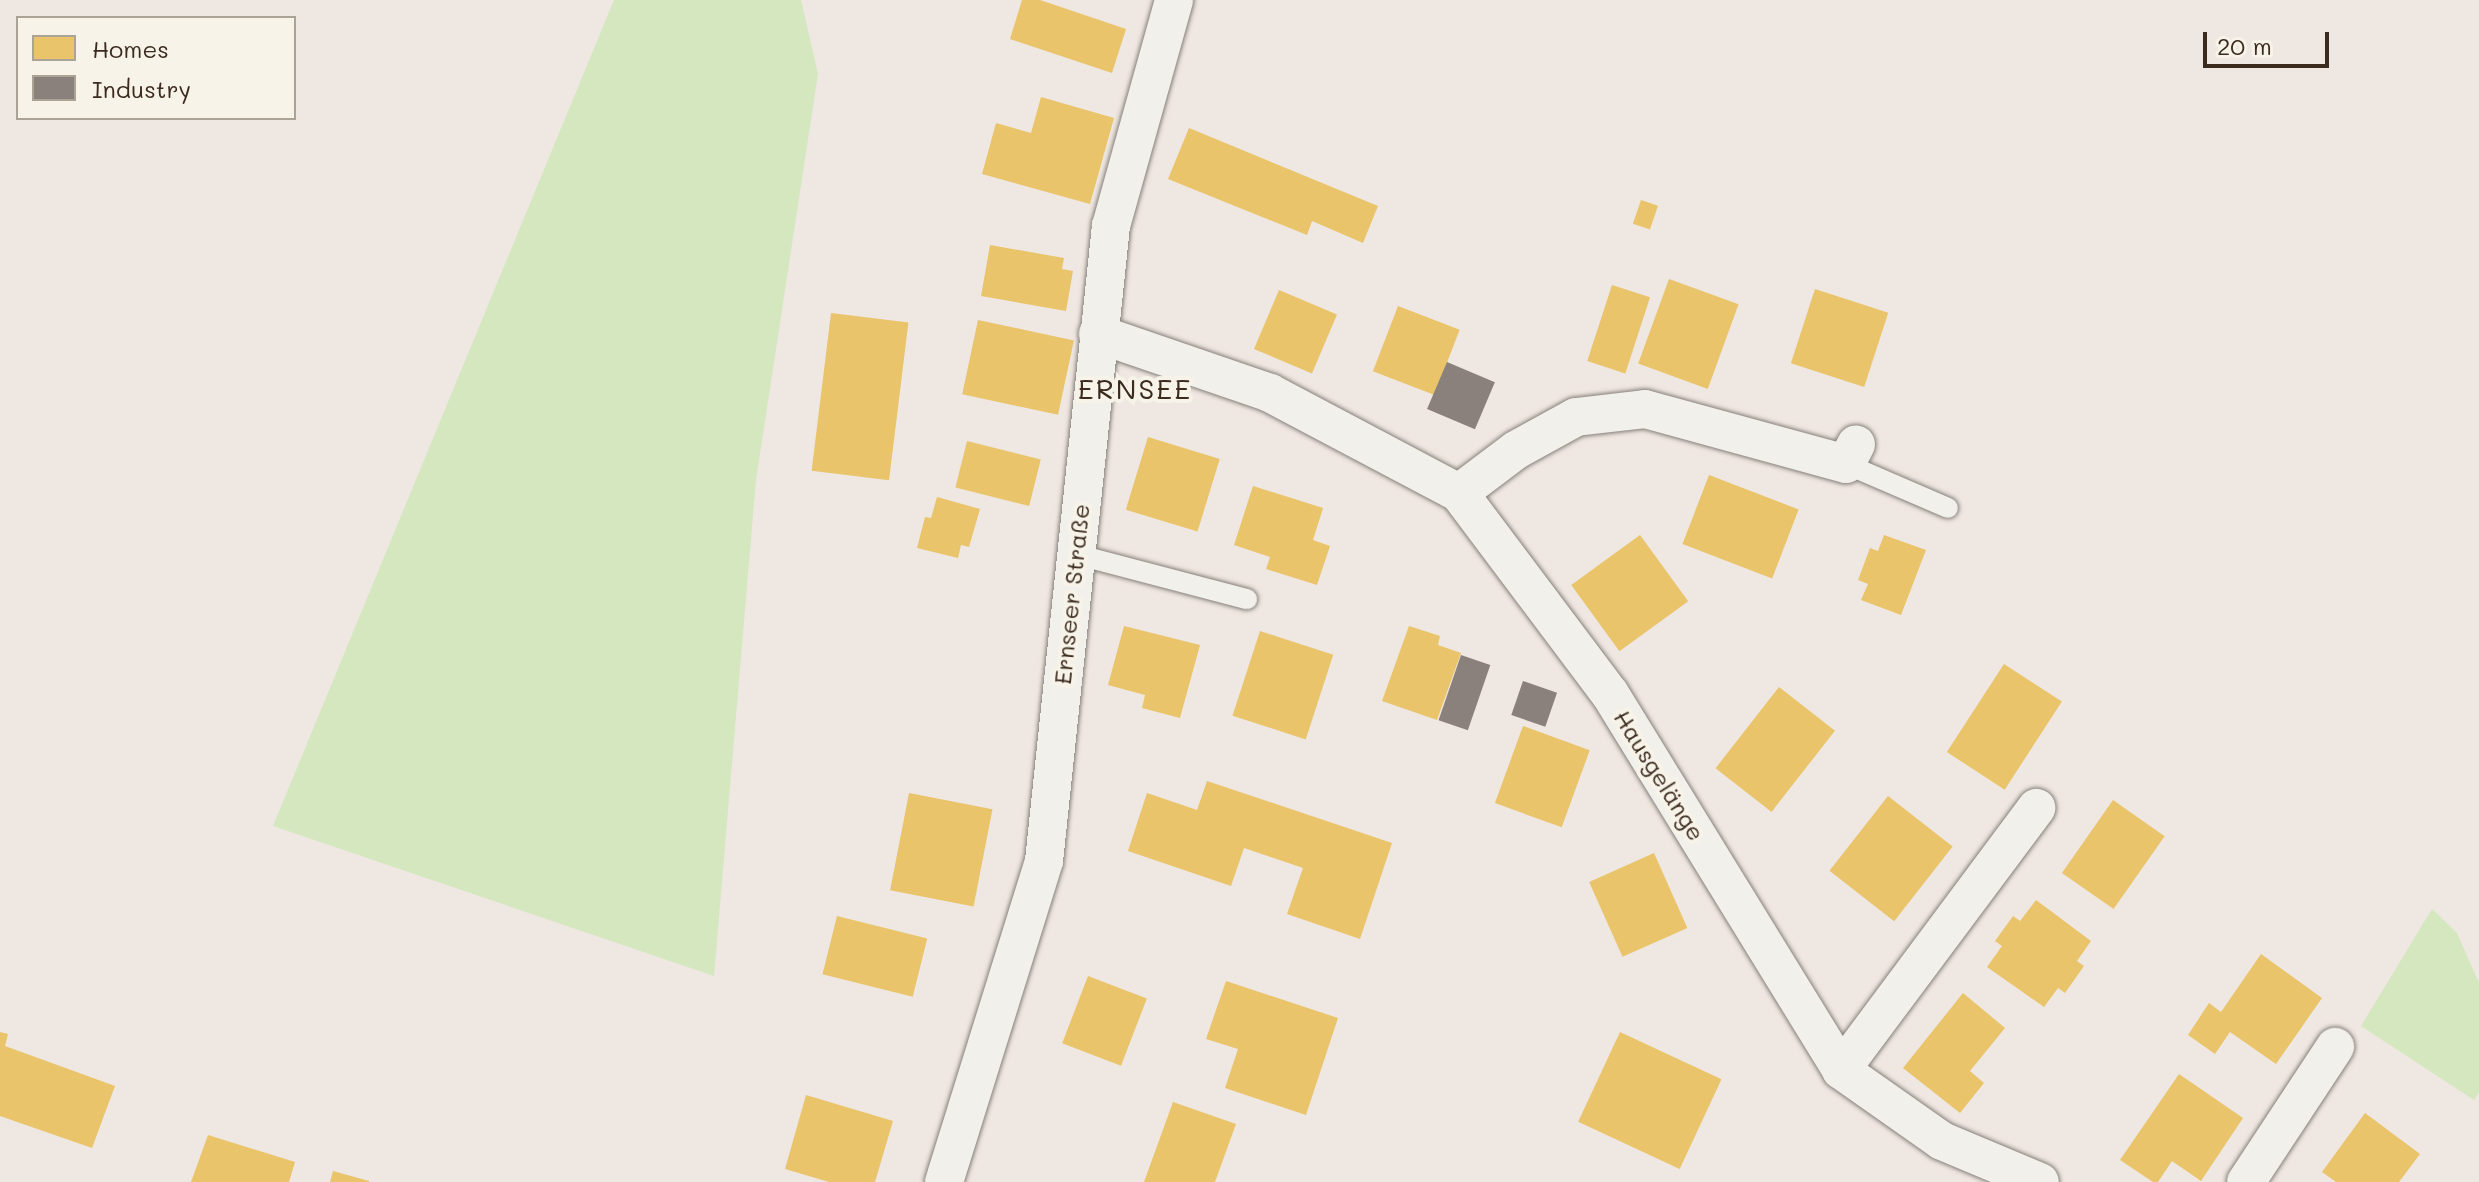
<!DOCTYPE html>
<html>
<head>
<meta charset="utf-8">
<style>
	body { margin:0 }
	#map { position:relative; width:2479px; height:1182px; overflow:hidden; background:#efe7e1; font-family:Mali,sans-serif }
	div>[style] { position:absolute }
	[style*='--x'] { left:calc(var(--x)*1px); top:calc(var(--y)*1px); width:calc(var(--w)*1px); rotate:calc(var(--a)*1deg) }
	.green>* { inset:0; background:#d4e7bf }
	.homes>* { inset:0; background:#e9c46a; transform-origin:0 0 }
	.industry>* { inset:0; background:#8a817c; transform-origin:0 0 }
	.roads { filter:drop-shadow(0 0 2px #87807b) drop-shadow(0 0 2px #87807b) }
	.lane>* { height:20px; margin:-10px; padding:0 10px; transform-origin:10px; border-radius:10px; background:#f2f0eb }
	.street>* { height:38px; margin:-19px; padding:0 19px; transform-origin:19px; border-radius:19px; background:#f2f0eb }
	span { translate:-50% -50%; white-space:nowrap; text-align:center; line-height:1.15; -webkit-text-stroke:8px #f7f3e8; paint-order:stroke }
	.street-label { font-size:24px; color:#3b2a1e }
	.quarter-label { font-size:28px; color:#3b2a1e; letter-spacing:2px }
	.legend { position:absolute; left:16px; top:16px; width:280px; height:104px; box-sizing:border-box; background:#f7f3e8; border:2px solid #aca397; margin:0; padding:10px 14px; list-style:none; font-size:24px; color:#3b2a1e }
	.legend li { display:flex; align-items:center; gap:16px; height:40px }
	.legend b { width:40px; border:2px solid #aca397 }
	.scale { position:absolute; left:2203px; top:32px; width:126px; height:36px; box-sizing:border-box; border:4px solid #3b2a1e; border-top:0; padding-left:10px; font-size:24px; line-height:28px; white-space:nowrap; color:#3b2a1e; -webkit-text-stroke:6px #f7f3e8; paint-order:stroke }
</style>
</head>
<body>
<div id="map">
	<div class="green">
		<div style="clip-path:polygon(614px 0,801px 0,818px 74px,756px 480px,714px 976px,273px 826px)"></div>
		<div style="clip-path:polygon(2432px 909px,2457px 933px,2479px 983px,2479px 1092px,2474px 1100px,2361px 1026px)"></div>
	</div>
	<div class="homes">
		<div style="clip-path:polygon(1022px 0,1040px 0,1126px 29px,1112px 73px,1010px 39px)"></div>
		<div style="clip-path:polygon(1041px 97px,1114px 118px,1090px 204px,982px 174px,996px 123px,1031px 133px)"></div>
		<div style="clip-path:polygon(1189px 128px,1378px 206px,1363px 243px,1312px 221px,1307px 235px,1168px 179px)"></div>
		<div style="left:1641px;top:200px;width:18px;height:25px;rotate:19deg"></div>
		<div style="clip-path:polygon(990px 245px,1064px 258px,1062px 269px,1073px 271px,1066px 311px,981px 296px)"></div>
		<div style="left:1669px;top:279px;width:74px;height:90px;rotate:20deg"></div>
		<div style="left:1612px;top:285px;width:40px;height:80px;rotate:18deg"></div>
		<div style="left:1815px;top:289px;width:77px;height:78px;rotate:18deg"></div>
		<div style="left:1279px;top:290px;width:63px;height:64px;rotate:23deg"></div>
		<div style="left:1398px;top:306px;width:66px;height:70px;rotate:21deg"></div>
		<div style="left:831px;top:313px;width:78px;height:159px;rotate:7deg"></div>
		<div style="left:978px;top:320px;width:98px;height:76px;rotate:12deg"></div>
		<div style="left:1148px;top:437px;width:75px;height:76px;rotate:17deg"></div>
		<div style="left:967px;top:441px;width:76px;height:48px;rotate:14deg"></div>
		<div style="left:1709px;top:475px;width:96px;height:74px;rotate:21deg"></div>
		<div style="clip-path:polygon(1253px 486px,1323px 508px,1313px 540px,1330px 546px,1317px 585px,1266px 569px,1270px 557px,1234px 545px)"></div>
		<div style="clip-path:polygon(937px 497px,980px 509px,969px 547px,961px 545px,958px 558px,917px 548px,925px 517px,931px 518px)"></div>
		<div style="left:1640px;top:535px;width:82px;height:85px;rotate:54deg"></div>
		<div style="clip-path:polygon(1884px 535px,1926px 550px,1901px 615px,1861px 600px,1868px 584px,1858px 580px,1870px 548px,1878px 551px)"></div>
		<div style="clip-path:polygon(1124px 626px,1200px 645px,1180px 718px,1142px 708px,1145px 695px,1108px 685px)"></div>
		<div style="clip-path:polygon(1409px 626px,1440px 636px,1438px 645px,1461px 653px,1437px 720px,1382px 701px)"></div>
		<div style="left:1260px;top:631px;width:77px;height:89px;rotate:18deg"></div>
		<div style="left:2004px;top:664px;width:69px;height:105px;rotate:33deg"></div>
		<div style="left:1779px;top:687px;width:71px;height:103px;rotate:38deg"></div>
		<div style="left:1523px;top:726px;width:71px;height:82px;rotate:20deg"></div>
		<div style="clip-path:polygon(1207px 781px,1392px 843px,1360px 939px,1287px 914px,1303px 868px,1244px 848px,1231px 886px,1128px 851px,1147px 793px,1197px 810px)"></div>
		<div style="left:909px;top:793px;width:85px;height:99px;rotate:11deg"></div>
		<div style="left:1888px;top:796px;width:82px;height:95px;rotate:38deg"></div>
		<div style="left:2113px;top:800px;width:63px;height:89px;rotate:35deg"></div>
		<div style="left:1654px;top:853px;width:82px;height:71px;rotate:66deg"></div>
		<div style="clip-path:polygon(2036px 900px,2091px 941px,2077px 961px,2084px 966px,2065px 993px,2058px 988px,2044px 1007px,1987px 967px,2002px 946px,1995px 941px,2013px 916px,2020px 921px)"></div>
		<div style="left:837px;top:916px;width:93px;height:60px;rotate:14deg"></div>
		<div style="clip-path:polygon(2261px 954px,2322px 998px,2276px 1064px,2230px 1032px,2215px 1054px,2188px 1035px,2209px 1003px,2221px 1012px)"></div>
		<div style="left:1088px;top:976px;width:63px;height:72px;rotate:21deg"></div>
		<div style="clip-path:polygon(1226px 981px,1338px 1018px,1306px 1115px,1225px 1088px,1238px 1049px,1206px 1039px)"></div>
		<div style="clip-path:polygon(1963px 993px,2005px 1028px,1970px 1071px,1984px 1083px,1960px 1113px,1903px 1068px)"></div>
		<div style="clip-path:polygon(0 1032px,8px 1034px,5px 1046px,115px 1086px,92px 1148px,0 1116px)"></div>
		<div style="left:1620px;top:1032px;width:112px;height:99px;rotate:25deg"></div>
		<div style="clip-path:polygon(2179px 1074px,2243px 1118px,2201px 1181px,2172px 1161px,2158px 1182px,2153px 1182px,2120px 1160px)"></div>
		<div style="clip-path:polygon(806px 1095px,893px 1121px,875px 1182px,829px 1182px,785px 1169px)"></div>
		<div style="clip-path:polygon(1173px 1102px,1236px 1124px,1215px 1182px,1144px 1182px)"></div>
		<div style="clip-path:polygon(2365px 1113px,2420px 1154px,2399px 1182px,2336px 1182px,2322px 1172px)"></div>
		<div style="clip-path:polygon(208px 1135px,295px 1162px,289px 1182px,191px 1182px)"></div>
		<div style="clip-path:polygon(333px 1171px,369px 1181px,369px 1182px,330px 1182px)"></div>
	</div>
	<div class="industry">
		<div style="left:1447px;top:362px;width:52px;height:51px;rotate:23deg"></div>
		<div style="left:1461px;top:655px;width:31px;height:69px;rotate:19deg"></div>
		<div style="left:1523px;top:681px;width:36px;height:36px;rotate:19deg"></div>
	</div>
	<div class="roads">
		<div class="lane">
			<div style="--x:1846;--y:464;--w:111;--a:23.3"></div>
			<div style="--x:1075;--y:554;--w:178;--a:14.7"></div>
		</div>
		<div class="street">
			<div style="--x:1098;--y:334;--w:182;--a:18.9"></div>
			<div style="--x:1270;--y:393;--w:214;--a:27.9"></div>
			<div style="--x:1459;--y:493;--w:251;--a:53.1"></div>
			<div style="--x:1610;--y:694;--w:441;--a:58.4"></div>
			<div style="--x:1841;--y:1070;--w:123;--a:35.1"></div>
			<div style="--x:1942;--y:1141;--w:106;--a:22.7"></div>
			<div style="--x:1459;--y:493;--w:71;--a:-37"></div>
			<div style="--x:1516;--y:450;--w:68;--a:-28.8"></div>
			<div style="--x:1576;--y:417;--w:69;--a:-6.6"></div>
			<div style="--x:1645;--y:409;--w:208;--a:15.3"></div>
			<div style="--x:1846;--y:464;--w:22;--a:-63"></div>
			<div style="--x:1841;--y:1070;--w:327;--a:-53.3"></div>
			<div style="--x:944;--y:1182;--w:336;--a:-72.7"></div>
			<div style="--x:1044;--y:861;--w:639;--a:-83.98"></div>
			<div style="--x:1111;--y:226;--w:235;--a:-74.4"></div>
			<div style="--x:2246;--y:1182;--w:162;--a:-56.6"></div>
		</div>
	</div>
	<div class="street-label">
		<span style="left:1071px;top:594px;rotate:-84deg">Ernseer Straße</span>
		<span style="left:1660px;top:775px;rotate:58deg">Hausgelänge</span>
	</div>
	<div class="quarter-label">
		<span style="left:1135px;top:388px">ERNSEE</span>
	</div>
	<ul class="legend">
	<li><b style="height:22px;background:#e9c46a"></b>Homes</li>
	<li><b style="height:22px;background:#8a817c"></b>Industry</li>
	</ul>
	<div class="scale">20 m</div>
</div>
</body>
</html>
